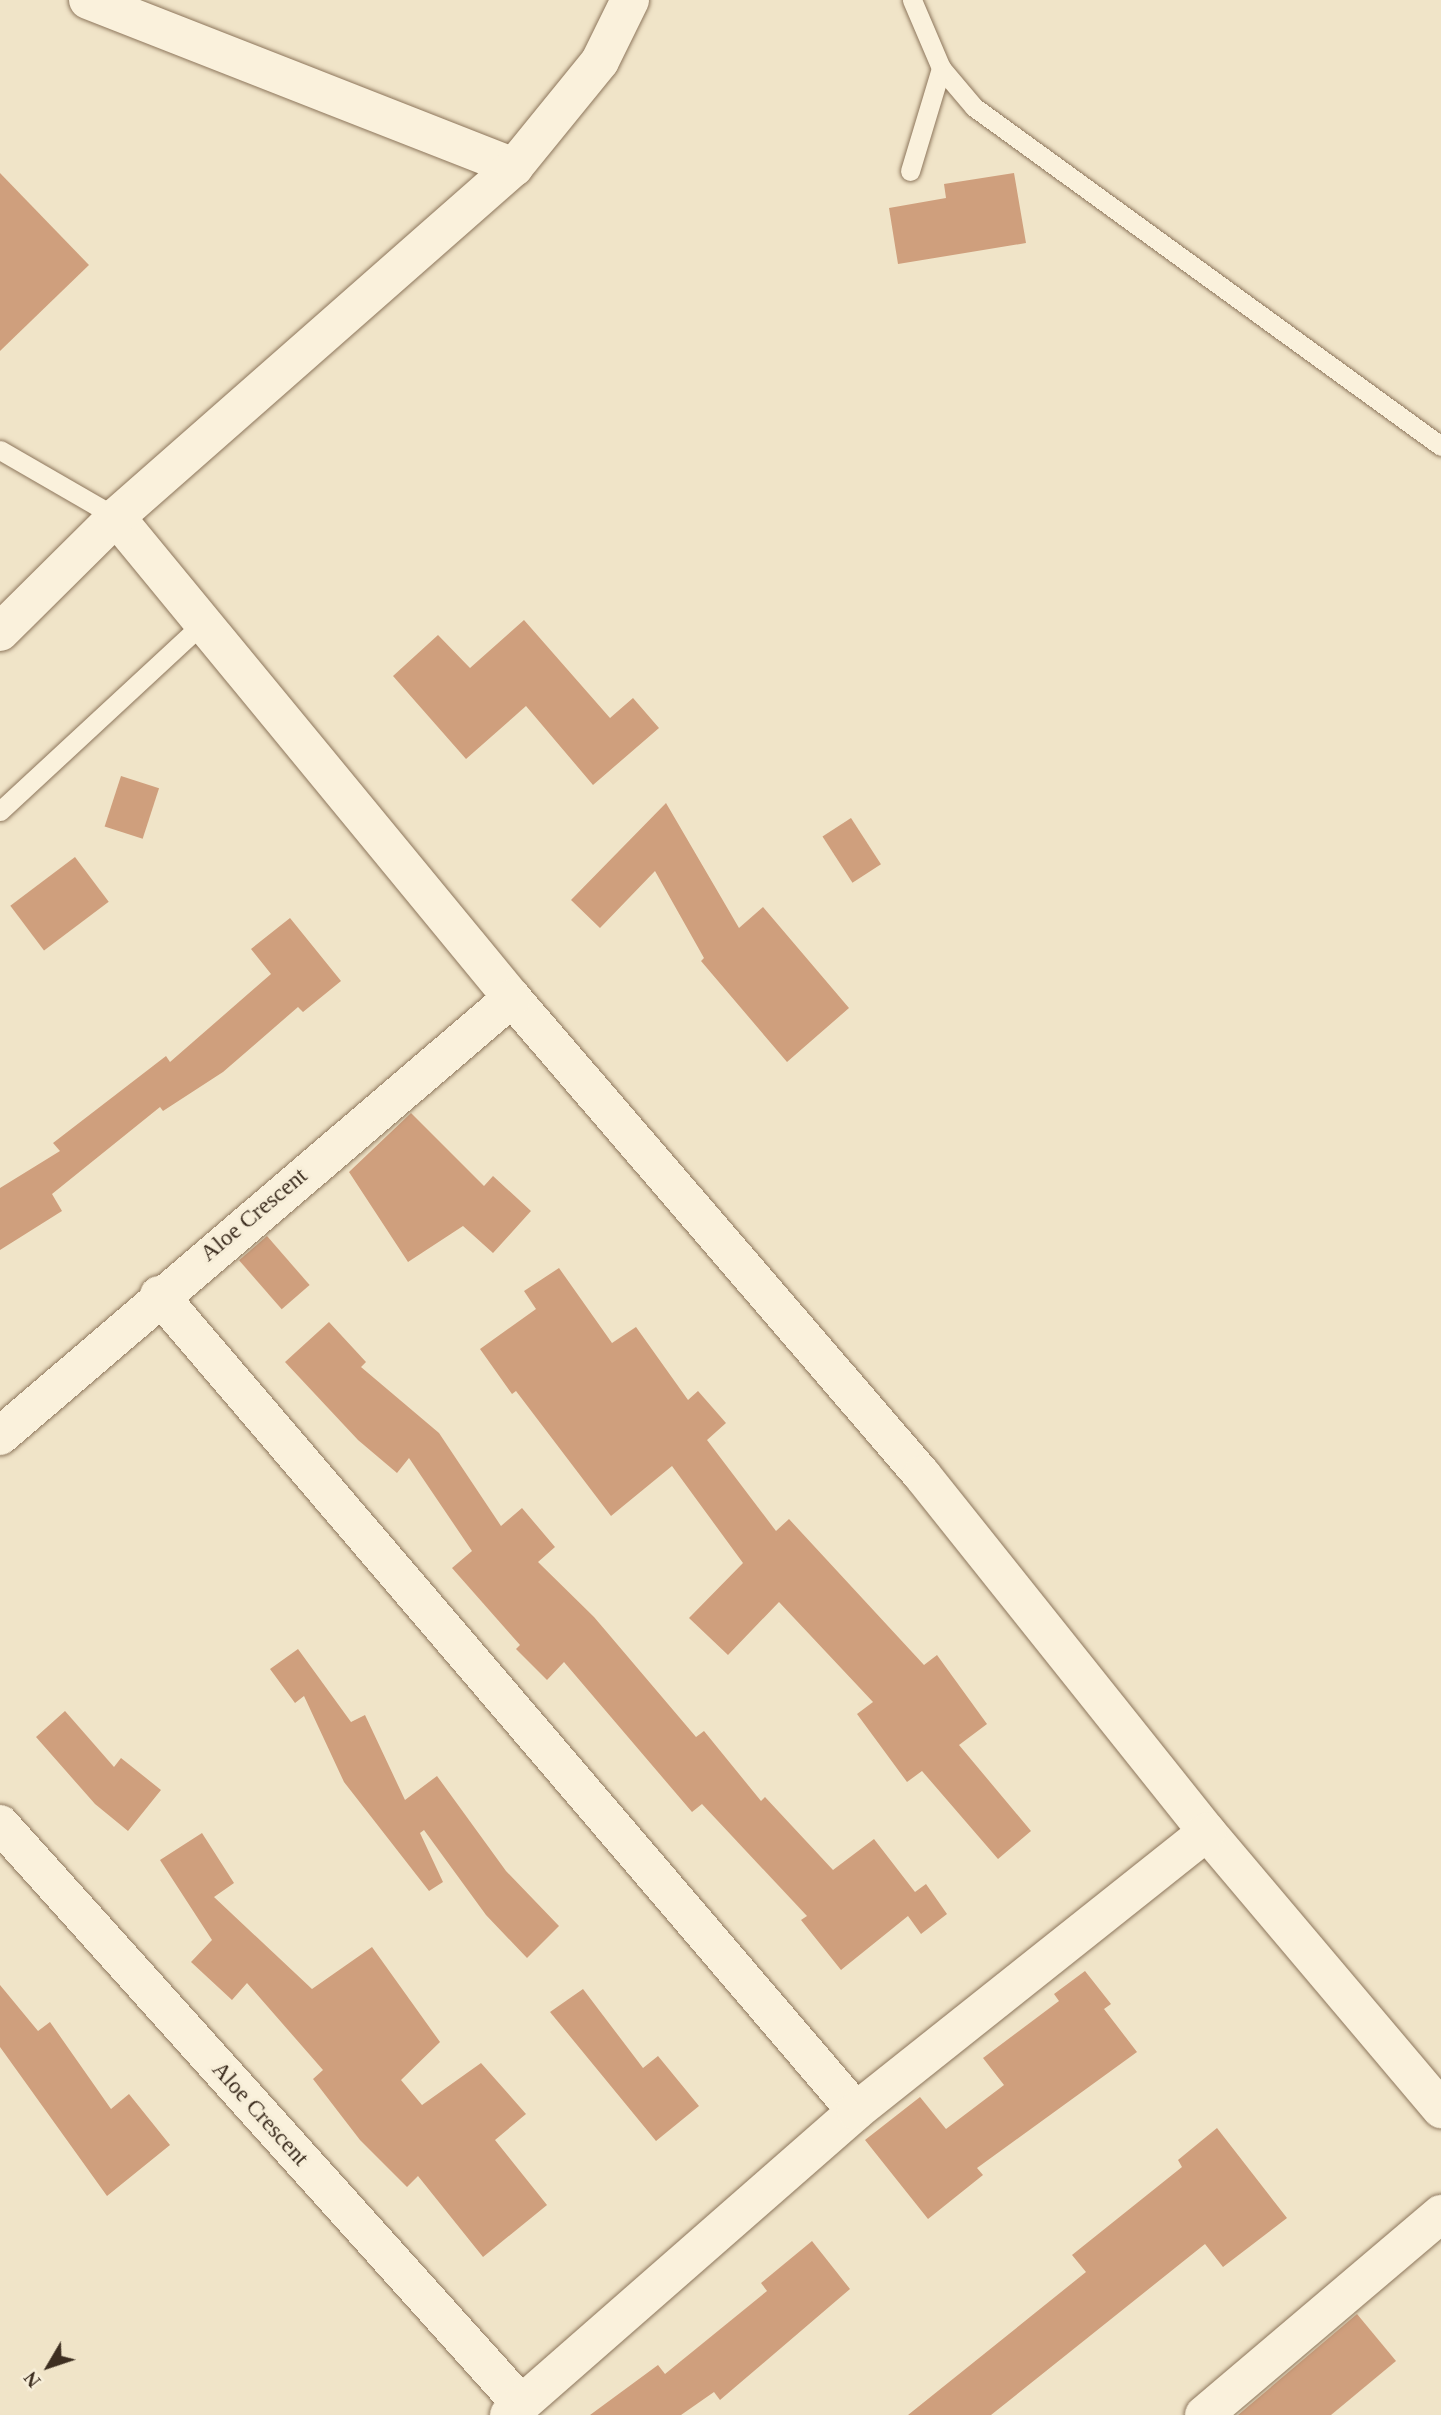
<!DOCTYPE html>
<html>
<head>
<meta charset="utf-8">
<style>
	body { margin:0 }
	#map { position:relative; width:1441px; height:2415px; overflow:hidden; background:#f0e4c8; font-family:Georgia,serif }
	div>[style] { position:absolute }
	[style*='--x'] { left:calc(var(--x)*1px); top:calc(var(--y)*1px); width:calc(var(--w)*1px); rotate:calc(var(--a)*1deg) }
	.building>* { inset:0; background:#cf9f7d; transform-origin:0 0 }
	.roads { filter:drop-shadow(0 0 2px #8d765c) drop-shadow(0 0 2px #8d765c) }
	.lane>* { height:19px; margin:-9.5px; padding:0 9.5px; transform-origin:9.5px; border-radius:9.5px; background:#faf1dc }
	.street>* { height:38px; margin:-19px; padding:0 19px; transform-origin:19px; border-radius:19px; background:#faf1dc }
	span { translate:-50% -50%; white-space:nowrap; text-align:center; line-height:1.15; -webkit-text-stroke:6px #f7eed8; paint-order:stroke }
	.street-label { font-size:23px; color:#3d2e20 }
	.north { position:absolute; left:14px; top:2331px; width:70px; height:70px; -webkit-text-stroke:5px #f7eed8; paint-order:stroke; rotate:231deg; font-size:19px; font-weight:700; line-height:28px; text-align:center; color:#3d2e20 }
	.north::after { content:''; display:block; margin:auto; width:24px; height:32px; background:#3d2e20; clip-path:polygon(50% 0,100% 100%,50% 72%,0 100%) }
</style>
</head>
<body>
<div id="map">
	<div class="building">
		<div style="clip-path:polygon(0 173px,89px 265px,0 351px)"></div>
		<div style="clip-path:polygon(1014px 173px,1026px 243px,898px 264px,889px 208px,946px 198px,944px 184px)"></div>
		<div style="clip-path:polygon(524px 620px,610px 718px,633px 698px,659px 728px,593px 785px,526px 706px,466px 759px,393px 676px,438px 635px,470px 668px)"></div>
		<div style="left:121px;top:776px;width:40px;height:53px;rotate:18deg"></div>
		<div style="clip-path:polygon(666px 803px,739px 928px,763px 907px,849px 1008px,787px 1062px,701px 961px,704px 958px,655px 871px,600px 928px,571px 900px)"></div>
		<div style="left:851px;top:818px;width:55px;height:34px;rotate:57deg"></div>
		<div style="left:75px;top:857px;width:56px;height:81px;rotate:53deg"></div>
		<div style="clip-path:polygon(290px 918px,341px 981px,303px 1012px,298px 1007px,223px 1072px,163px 1111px,160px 1107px,52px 1194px,62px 1211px,0 1250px,0 1188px,60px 1151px,53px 1143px,166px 1056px,170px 1062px,271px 974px,251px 949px)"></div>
		<div style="clip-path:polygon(411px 1113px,484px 1186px,493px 1176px,531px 1211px,493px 1253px,463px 1226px,408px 1262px,349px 1172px)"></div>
		<div style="left:267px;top:1236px;width:65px;height:37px;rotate:49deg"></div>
		<div style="clip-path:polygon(559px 1268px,612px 1343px,636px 1327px,688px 1400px,698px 1391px,726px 1423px,707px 1440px,776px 1531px,789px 1519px,924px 1665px,937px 1655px,987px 1724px,959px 1745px,1031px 1831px,998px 1859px,922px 1771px,907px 1782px,857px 1714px,873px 1702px,779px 1602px,728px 1655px,689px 1618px,743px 1563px,672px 1466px,611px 1516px,516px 1391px,512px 1394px,480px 1349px,536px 1309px,524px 1291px)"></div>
		<div style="clip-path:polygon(329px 1322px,366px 1362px,361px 1367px,439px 1433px,501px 1526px,522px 1508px,555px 1547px,538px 1562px,594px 1617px,696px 1737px,704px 1731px,761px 1801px,765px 1797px,833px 1870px,874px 1839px,915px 1892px,926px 1884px,947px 1914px,921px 1934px,908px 1916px,841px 1970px,801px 1920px,807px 1916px,702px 1804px,692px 1812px,564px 1662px,547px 1680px,516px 1649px,520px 1645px,452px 1568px,472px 1551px,409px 1458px,397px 1473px,358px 1440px,285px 1362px)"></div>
		<div style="clip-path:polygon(298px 1649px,351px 1722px,365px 1715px,405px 1800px,437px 1776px,506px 1871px,559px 1926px,527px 1958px,486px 1915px,424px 1830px,420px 1833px,443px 1882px,429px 1891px,344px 1782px,304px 1696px,295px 1703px,270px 1669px)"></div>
		<div style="clip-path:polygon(65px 1711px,114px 1767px,121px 1758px,161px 1790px,128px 1831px,95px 1804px,36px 1737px)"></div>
		<div style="clip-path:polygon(202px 1833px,234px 1883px,214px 1897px,312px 1989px,372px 1947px,440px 2042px,401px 2080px,422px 2105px,481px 2063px,526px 2114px,495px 2140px,547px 2205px,483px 2257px,418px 2176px,407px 2187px,360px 2140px,313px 2079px,323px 2070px,247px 1983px,232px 2000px,191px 1962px,212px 1940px,160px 1860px)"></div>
		<div style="clip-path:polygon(1085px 1971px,1111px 2004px,1104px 2009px,1137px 2052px,977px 2168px,983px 2175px,928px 2219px,865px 2140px,920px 2097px,946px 2129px,1004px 2085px,983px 2058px,1059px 2001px,1054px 1994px)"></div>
		<div style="clip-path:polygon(0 1985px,38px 2031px,50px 2022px,111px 2109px,129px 2094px,170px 2145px,107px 2196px,0 2047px)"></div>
		<div style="clip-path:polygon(583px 1989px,643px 2068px,658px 2056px,699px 2106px,656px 2141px,550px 2012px)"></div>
		<div style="clip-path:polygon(1217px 2128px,1287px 2218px,1223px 2267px,1205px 2244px,991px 2415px,908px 2415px,1086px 2272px,1072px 2255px,1182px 2167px,1178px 2160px)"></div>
		<div style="clip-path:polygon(812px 2241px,850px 2289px,720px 2400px,714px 2392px,681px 2415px,590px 2415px,658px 2365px,665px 2374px,767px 2291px,761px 2283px)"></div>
		<div style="clip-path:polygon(1357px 2314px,1396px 2361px,1331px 2415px,1238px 2415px)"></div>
	</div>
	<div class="roads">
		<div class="lane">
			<div style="--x:912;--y:0;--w:74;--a:66.9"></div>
			<div style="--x:941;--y:68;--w:51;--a:49.8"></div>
			<div style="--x:974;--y:107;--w:577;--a:35.98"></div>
			<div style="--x:910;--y:171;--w:108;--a:-73.2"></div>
			<div style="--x:0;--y:450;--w:134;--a:30"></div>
			<div style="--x:0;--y:811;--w:278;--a:-42.8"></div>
		</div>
		<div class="street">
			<div style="--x:88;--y:0;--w:458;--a:21.4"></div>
			<div style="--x:116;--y:517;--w:623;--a:50.54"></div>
			<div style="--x:512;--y:998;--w:629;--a:49.32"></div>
			<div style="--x:922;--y:1475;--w:457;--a:51.4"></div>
			<div style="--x:1207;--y:1832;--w:363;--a:49.8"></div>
			<div style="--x:0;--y:632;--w:163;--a:-44.8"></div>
			<div style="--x:116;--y:517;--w:530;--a:-41.33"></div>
			<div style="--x:514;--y:167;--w:136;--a:-50.9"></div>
			<div style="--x:600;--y:61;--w:68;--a:-63.8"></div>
			<div style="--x:159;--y:1295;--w:1073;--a:49.5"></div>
			<div style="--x:0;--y:1436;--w:674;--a:-40.55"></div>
			<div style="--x:0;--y:1824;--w:780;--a:48.07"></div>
			<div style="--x:509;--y:2415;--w:461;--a:-41.2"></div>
			<div style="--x:856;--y:2111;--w:448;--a:-38.5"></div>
			<div style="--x:1204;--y:2415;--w:311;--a:-40.3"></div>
		</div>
	</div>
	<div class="street-label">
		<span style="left:254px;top:1215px;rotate:-40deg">Aloe Crescent</span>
		<span style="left:260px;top:2114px;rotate:48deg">Aloe Crescent</span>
	</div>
	<div class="north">N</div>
</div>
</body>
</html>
